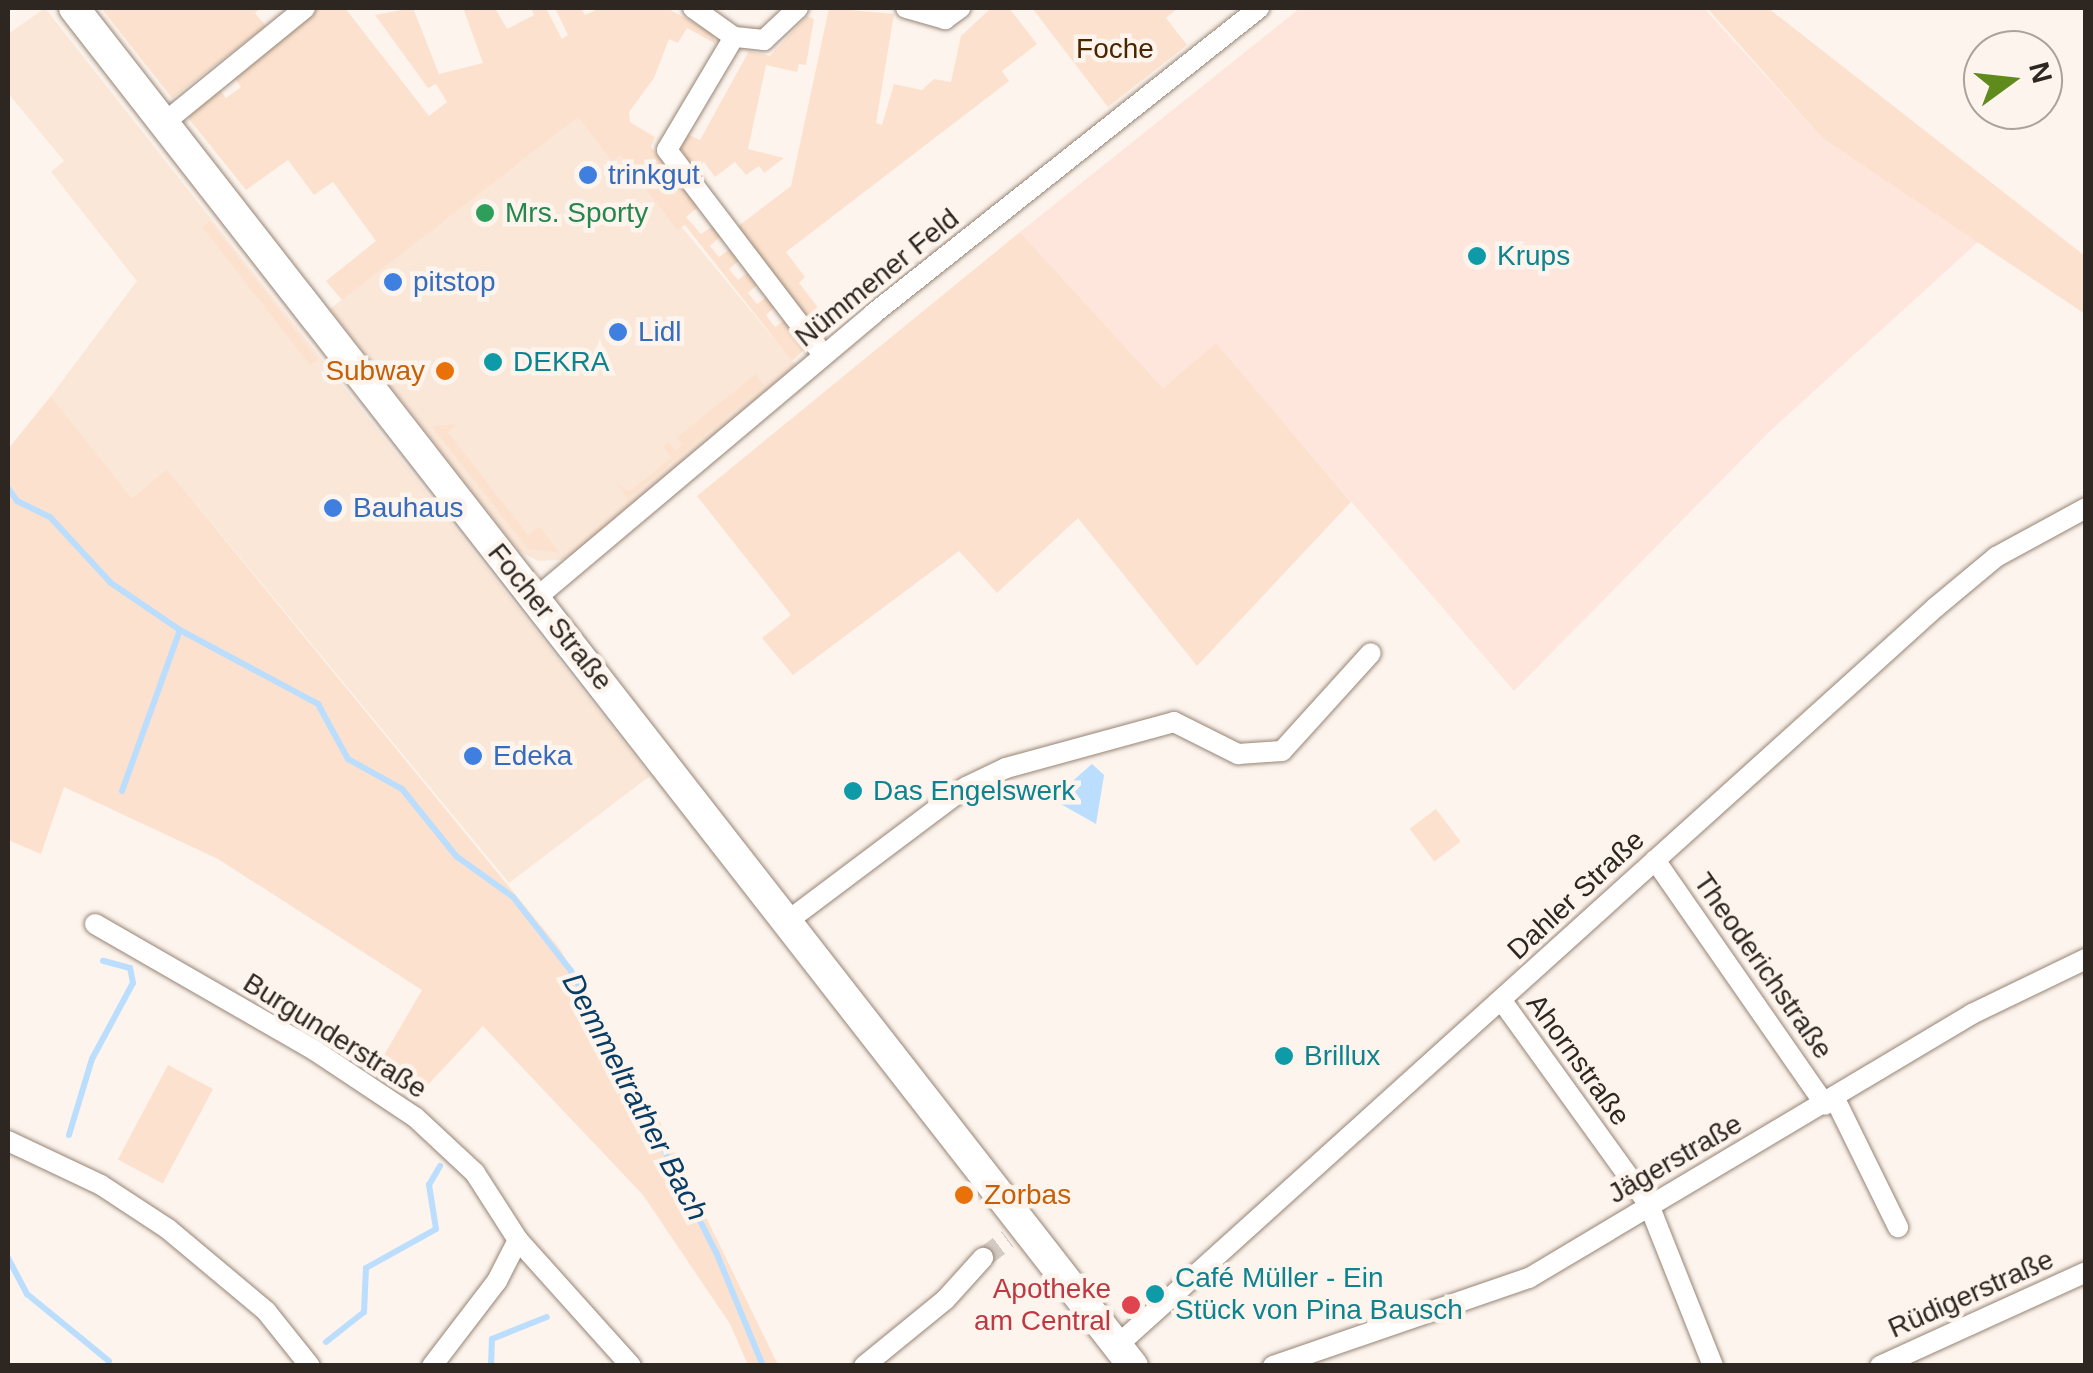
<!DOCTYPE html>
<html>
<head>
<meta charset="utf-8">
<style>
	body { margin:0 }
	#map { position:relative; width:2093px; height:1373px; overflow:hidden; background:#fcf4ed; font-family:Arial,sans-serif }
	div>[style] { position:absolute }
	[style*='--x'] { left:calc(var(--x)*1px); top:calc(var(--y)*1px); width:calc(var(--w)*1px); rotate:calc(var(--a)*1deg) }
	.commercial>* { inset:0; background:#fbe7d8 }
	.industrial>* { inset:0; background:#fee6dc }
	.green>* { inset:0; background:#fce2ce; transform-origin:0 0 }
	.water>* { inset:0; background:#bbddfe }
	.stream>* { height:6px; margin:-3px; padding:0 3px; transform-origin:3px; border-radius:3px; background:#bbddfe }
	.minor-tunnel>* { height:20px; margin-top:-10px; transform-origin:0; background:repeating-linear-gradient(90deg,#d3cbc4 0 20px,transparent 0 30px) }
	.roads { filter:drop-shadow(0 0 2px #978475) drop-shadow(0 0 2px #978475) }
	.minor>* { height:20px; margin:-10px; padding:0 10px; transform-origin:10px; border-radius:10px; background:#fff }
	.secondary>* { height:30px; margin:-15px; padding:0 15px; transform-origin:15px; border-radius:15px; background:#fff }
	.dots>* { width:28px; height:28px; translate:-50% -50%; box-sizing:border-box; border:5px solid #fcf4ed; border-radius:50% }
	span { translate:-50% -50%; white-space:nowrap; text-align:center; line-height:1.15; -webkit-text-stroke:9px #fcf4ed; paint-order:stroke }
	.park-label { font-size:28px; color:#492500 }
	.shop-label { font-size:28px; color:#366cbe }
	.left { translate:0 -50%; text-align:left }
	.leisure-label { font-size:28px; color:#27864d }
	.culture-label { font-size:28px; color:#0d838f }
	.street-label { font-size:28px; color:#2e2620 }
	.food-label { font-size:28px; color:#c56008 }
	.right { translate:-100% -50%; text-align:right }
	.health-label { font-size:28px; color:#be3a42 }
	.water-label { font-size:30px; color:#073c66; font-style:italic }
	.frame { position:absolute; inset:0; border:10px solid #2e2620; pointer-events:none }
	.north { position:absolute; left:1963px; top:30px; width:100px; height:100px; box-sizing:border-box; background:#fcf4ed; border:2px solid #aaa29b; border-radius:50%; rotate:75deg; font-size:28px; font-weight:700; line-height:40px; text-align:center; color:#2e2620 }
	.north::after { content:''; display:block; margin:auto; width:35px; height:45px; background:#5e8b1c; clip-path:polygon(50% 0,100% 100%,50% 72%,0 100%) }
</style>
</head>
<body>
<div id="map">
	<div class="commercial">
		<div style="clip-path:polygon(45px 8px,650px 776px,509px 883px,167px 469px,132px 498px,51px 396px,137px 281px,51px 172px,64px 161px,8px 93px,8px 34px)"></div>
		<div style="clip-path:polygon(583px 108px,796px 365px,578px 550px,562px 560px,538px 561px,519px 551px,330px 309px)"></div>
	</div>
	<div class="industrial">
		<div style="clip-path:polygon(1300px 8px,1704px 8px,1822px 138px,1979px 241px,1769px 432px,1514px 691px,1216px 344px,1163px 388px,1020px 232px)"></div>
	</div>
	<div class="green">
		<div style="clip-path:polygon(101px 8px,261px 8px,255px 13px,266px 26px,172px 98px)"></div>
		<div style="clip-path:polygon(318px 8px,345px 8px,429px 116px,447px 102px,436px 84px,428px 88px,375px 15px,413px 8px,439px 74px,483px 63px,463px 8px,495px 8px,507px 29px,534px 15px,531px 8px,546px 8px,562px 39px,568px 35px,555px 8px,581px 8px,585px 15px,600px 8px,667px 8px,712px 33px,716px 44px,687px 28px,678px 43px,669px 39px,654px 78px,629px 112px,630px 122px,655px 137px,651px 147px,698px 207px,686px 217px,701px 234px,713px 226px,721px 236px,710px 246px,719px 257px,731px 248px,740px 260px,729px 269px,738px 280px,748px 272px,758px 284px,748px 293px,757px 304px,768px 296px,776px 306px,766px 315px,775px 327px,786px 319px,804px 350px,792px 361px,685px 225px,677px 230px,620px 156px,612px 161px,578px 117px,342px 300px,326px 281px,376px 241px,333px 182px,314px 195px,288px 160px,246px 190px,189px 119px,189px 110px,217px 86px,226px 98px,241px 87px,232px 74px)"></div>
		<div style="clip-path:polygon(829px 8px,894px 14px,876px 123px,882px 125px,894px 84px,922px 90px,934px 79px,951px 82px,961px 36px,991px 8px,1009px 8px,1037px 44px,1002px 71px,1009px 81px,786px 252px,805px 277px,799px 283px,832px 325px,825px 330px,816px 329px,737px 227px,791px 186px)"></div>
		<div style="clip-path:polygon(1032px 8px,1178px 8px,1166px 18px,1187px 45px,1108px 107px)"></div>
		<div style="clip-path:polygon(1707px 8px,1768px 8px,2085px 256px,2085px 314px,1822px 138px)"></div>
		<div style="clip-path:polygon(807px 16px,814px 19px,806px 65px,799px 64px,797px 72px,766px 65px,748px 149px,784px 158px,764px 173px,759px 166px,746px 175px,735px 162px,715px 177px,704px 162px,692px 170px,681px 147px,687px 134px,700px 140px,749px 51px,770px 56px)"></div>
		<div style="left:210px;top:221px;width:175px;height:10px;rotate:52deg"></div>
		<div style="clip-path:polygon(1020px 232px,1163px 388px,1216px 343px,1351px 502px,1197px 666px,1078px 518px,997px 593px,959px 551px,793px 675px,762px 638px,791px 615px,697px 496px)"></div>
		<div style="clip-path:polygon(756px 374px,764px 385px,628px 499px,617px 484px,630px 491px,671px 458px,663px 446px,669px 442px,676px 451px,682px 445px,677px 437px)"></div>
		<div style="clip-path:polygon(51px 396px,132px 498px,167px 469px,560px 949px,652px 1106px,778px 1365px,748px 1365px,730px 1324px,643px 1195px,483px 1026px,423px 1090px,380px 1062px,422px 990px,218px 859px,64px 787px,41px 854px,8px 840px,8px 449px)"></div>
		<div style="clip-path:polygon(458px 424px,448px 432px,528px 535px,540px 527px,560px 553px,528px 549px,431px 426px)"></div>
		<div style="left:1436px;top:809px;width:41px;height:33px;rotate:53deg"></div>
		<div style="left:168px;top:1065px;width:51px;height:107px;rotate:28deg"></div>
	</div>
	<div class="water">
		<div style="clip-path:polygon(1092px 764px,1104px 775px,1096px 824px,1059px 803px,1059px 793px)"></div>
	</div>
	<div class="stream">
		<div style="--x:8;--y:488;--w:16;--a:55"></div>
		<div style="--x:17;--y:501;--w:37;--a:26"></div>
		<div style="--x:50;--y:517;--w:90;--a:47.3"></div>
		<div style="--x:111;--y:583;--w:83;--a:34.3"></div>
		<div style="--x:180;--y:630;--w:157;--a:28.2"></div>
		<div style="--x:318;--y:704;--w:63;--a:61.4"></div>
		<div style="--x:348;--y:759;--w:62;--a:29.1"></div>
		<div style="--x:402;--y:789;--w:86;--a:51.1"></div>
		<div style="--x:456;--y:856;--w:70;--a:35.7"></div>
		<div style="--x:513;--y:897;--w:94;--a:51.9"></div>
		<div style="--x:571;--y:971;--w:106;--a:62"></div>
		<div style="--x:621;--y:1065;--w:210;--a:63.1"></div>
		<div style="--x:716;--y:1252;--w:123;--a:67.6"></div>
		<div style="--x:122;--y:791;--w:171;--a:-70.2"></div>
		<div style="--x:69;--y:1135;--w:79;--a:-73.2"></div>
		<div style="--x:92;--y:1059;--w:86;--a:-61.7"></div>
		<div style="--x:133;--y:983;--w:15;--a:-101"></div>
		<div style="--x:130;--y:968;--w:28;--a:-165"></div>
		<div style="--x:8;--y:1258;--w:41;--a:62.2"></div>
		<div style="--x:27;--y:1294;--w:106;--a:39.3"></div>
		<div style="--x:326;--y:1342;--w:48;--a:-38.3"></div>
		<div style="--x:364;--y:1312;--w:44;--a:-87.4"></div>
		<div style="--x:366;--y:1268;--w:80;--a:-29.1"></div>
		<div style="--x:436;--y:1229;--w:45;--a:-99"></div>
		<div style="--x:429;--y:1185;--w:22;--a:-60"></div>
		<div style="--x:491;--y:1366;--w:27;--a:-88"></div>
		<div style="--x:492;--y:1339;--w:59;--a:-21.8"></div>
	</div>
	<div class="minor-tunnel">
		<div style="--x:983;--y:1258;--w:31;--a:-37"></div>
	</div>
	<div class="roads">
		<div class="minor">
			<div style="--x:693;--y:8;--w:50;--a:35.3"></div>
			<div style="--x:798;--y:8;--w:47;--a:136.7"></div>
			<div style="--x:764;--y:40;--w:30;--a:-174"></div>
			<div style="--x:734;--y:37;--w:131;--a:120.7"></div>
			<div style="--x:667;--y:150;--w:258;--a:52.7"></div>
			<div style="--x:906;--y:8;--w:41;--a:15.8"></div>
			<div style="--x:945;--y:19;--w:19;--a:-36"></div>
			<div style="--x:164;--y:123;--w:182;--a:-39.2"></div>
			<div style="--x:535;--y:599;--w:442;--a:-40.1"></div>
			<div style="--x:873;--y:314;--w:493;--a:-38.4"></div>
			<div style="--x:1655;--y:860;--w:298;--a:55.2"></div>
			<div style="--x:789;--y:920;--w:221;--a:-36.9"></div>
			<div style="--x:966;--y:787;--w:44;--a:-25.4"></div>
			<div style="--x:1006;--y:768;--w:174;--a:-15.3"></div>
			<div style="--x:1174;--y:722;--w:72;--a:26.6"></div>
			<div style="--x:1238;--y:754;--w:44;--a:-3.9"></div>
			<div style="--x:1282;--y:751;--w:132;--a:-47.8"></div>
			<div style="--x:95;--y:924;--w:253;--a:29.9"></div>
			<div style="--x:314;--y:1050;--w:121;--a:33.6"></div>
			<div style="--x:415;--y:1117;--w:82;--a:43"></div>
			<div style="--x:475;--y:1173;--w:80;--a:57.3"></div>
			<div style="--x:518;--y:1240;--w:169;--a:48.1"></div>
			<div style="--x:1502;--y:1001;--w:251;--a:54.2"></div>
			<div style="--x:1649;--y:1205;--w:173;--a:68.3"></div>
			<div style="--x:1835;--y:1099;--w:143;--a:63.8"></div>
			<div style="--x:8;--y:1141;--w:103;--a:25.3"></div>
			<div style="--x:101;--y:1185;--w:80;--a:33.3"></div>
			<div style="--x:168;--y:1229;--w:128;--a:39.9"></div>
			<div style="--x:266;--y:1311;--w:70;--a:51.3"></div>
			<div style="--x:1120;--y:1343;--w:1099;--a:-42.05"></div>
			<div style="--x:1936;--y:607;--w:78;--a:-39.8"></div>
			<div style="--x:1996;--y:557;--w:102;--a:-28.6"></div>
			<div style="--x:432;--y:1366;--w:107;--a:-52.6"></div>
			<div style="--x:497;--y:1281;--w:46;--a:-62.9"></div>
			<div style="--x:864;--y:1366;--w:104;--a:-39.2"></div>
			<div style="--x:945;--y:1300;--w:57;--a:-47.9"></div>
			<div style="--x:1273;--y:1366;--w:271;--a:-19"></div>
			<div style="--x:1529;--y:1278;--w:516;--a:-30.79"></div>
			<div style="--x:1972;--y:1014;--w:127;--a:-25.8"></div>
			<div style="--x:1880;--y:1366;--w:226;--a:-24.5"></div>
		</div>
		<div class="secondary">
			<div style="--x:74;--y:8;--w:1722;--a:52.05"></div>
		</div>
	</div>
	<div class="dots">
		<div style="left:588px;top:175px;background:#3f7fe0"></div>
		<div style="left:485px;top:213px;background:#2e9e5b"></div>
		<div style="left:1477px;top:256px;background:#0f9aa8"></div>
		<div style="left:393px;top:282px;background:#3f7fe0"></div>
		<div style="left:618px;top:332px;background:#3f7fe0"></div>
		<div style="left:493px;top:362px;background:#0f9aa8"></div>
		<div style="left:445px;top:371px;background:#e8710a"></div>
		<div style="left:333px;top:508px;background:#3f7fe0"></div>
		<div style="left:473px;top:756px;background:#3f7fe0"></div>
		<div style="left:853px;top:791px;background:#0f9aa8"></div>
		<div style="left:1284px;top:1056px;background:#0f9aa8"></div>
		<div style="left:964px;top:1195px;background:#e8710a"></div>
		<div style="left:1155px;top:1294px;background:#0f9aa8"></div>
		<div style="left:1131px;top:1305px;background:#e0444e"></div>
	</div>
	<div class="park-label">
		<span style="left:1115px;top:49px">Foche</span>
	</div>
	<div class="shop-label">
		<span class="left" style="left:608px;top:175px">trinkgut</span>
		<span class="left" style="left:413px;top:282px">pitstop</span>
		<span class="left" style="left:638px;top:332px">Lidl</span>
		<span class="left" style="left:353px;top:508px">Bauhaus</span>
		<span class="left" style="left:493px;top:756px">Edeka</span>
	</div>
	<div class="leisure-label">
		<span class="left" style="left:505px;top:213px">Mrs. Sporty</span>
	</div>
	<div class="culture-label">
		<span class="left" style="left:1497px;top:256px">Krups</span>
		<span class="left" style="left:513px;top:362px">DEKRA</span>
		<span class="left" style="left:873px;top:791px">Das Engelswerk</span>
		<span class="left" style="left:1304px;top:1056px">Brillux</span>
		<span class="left" style="left:1175px;top:1294px">Café Müller - Ein<br>Stück von Pina Bausch</span>
	</div>
	<div class="street-label">
		<span style="left:877px;top:278px;rotate:-39deg">Nümmener Feld</span>
		<span style="left:550px;top:617px;rotate:51deg">Focher Straße</span>
		<span style="left:1576px;top:895px;rotate:-43deg">Dahler Straße</span>
		<span style="left:1763px;top:966px;rotate:55deg">Theoderichstraße</span>
		<span style="left:335px;top:1036px;rotate:32deg">Burgunderstraße</span>
		<span style="left:1578px;top:1060px;rotate:54deg">Ahornstraße</span>
		<span style="left:1675px;top:1159px;rotate:-30deg">Jägerstraße</span>
		<span style="left:1971px;top:1294px;rotate:-24deg">Rüdigerstraße</span>
	</div>
	<div class="food-label">
		<span class="right" style="left:425px;top:371px">Subway</span>
		<span class="left" style="left:984px;top:1195px">Zorbas</span>
	</div>
	<div class="health-label">
		<span class="right" style="left:1111px;top:1305px">Apotheke<br>am Central</span>
	</div>
	<div class="water-label">
		<span style="left:635px;top:1097px;rotate:62deg">Demmeltrather Bach</span>
	</div>
	<div class="frame"></div>
	<div class="north">N</div>
</div>
</body>
</html>
